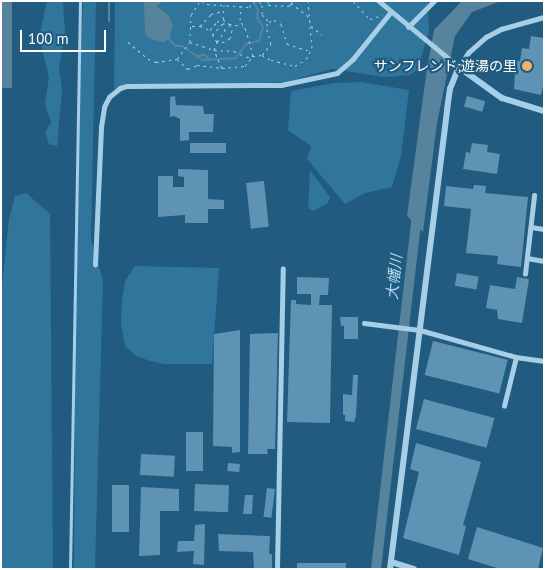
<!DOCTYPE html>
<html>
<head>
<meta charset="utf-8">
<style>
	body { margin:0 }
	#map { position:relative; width:545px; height:570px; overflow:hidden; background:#215b7f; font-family:"PT Sans","Noto Sans JP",sans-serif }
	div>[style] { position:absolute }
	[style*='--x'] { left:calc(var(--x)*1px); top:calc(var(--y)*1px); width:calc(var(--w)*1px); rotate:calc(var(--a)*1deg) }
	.green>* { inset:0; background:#30759c }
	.water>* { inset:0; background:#58839c; transform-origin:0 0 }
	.stream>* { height:2px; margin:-1px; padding:0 1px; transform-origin:1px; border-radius:1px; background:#58839c }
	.river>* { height:10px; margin:-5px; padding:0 5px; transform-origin:5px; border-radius:5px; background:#58839c }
	.building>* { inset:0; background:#5e93b3; transform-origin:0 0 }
	.path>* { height:1px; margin-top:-0.5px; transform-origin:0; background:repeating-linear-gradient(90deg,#a6cfe7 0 2.5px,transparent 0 6.5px) }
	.service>* { height:2.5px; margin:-1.25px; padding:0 1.25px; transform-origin:1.25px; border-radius:1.25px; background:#a6cfe7 }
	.minor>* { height:4.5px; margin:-2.25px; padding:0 2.25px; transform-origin:2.25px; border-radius:2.25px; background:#a6cfe7 }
	.tertiary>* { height:5.5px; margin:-2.75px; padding:0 2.75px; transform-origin:2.75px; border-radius:2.75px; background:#a6cfe7 }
	.dots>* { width:14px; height:14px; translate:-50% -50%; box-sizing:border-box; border:2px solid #215b7f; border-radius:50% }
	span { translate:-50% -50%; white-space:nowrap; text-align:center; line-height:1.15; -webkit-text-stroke:4.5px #215b7f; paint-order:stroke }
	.poi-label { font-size:14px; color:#fff }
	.right { translate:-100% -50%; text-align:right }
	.water-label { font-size:15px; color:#b1d9ef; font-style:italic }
	.frame { position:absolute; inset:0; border:2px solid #fff; pointer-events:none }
	.scale { position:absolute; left:20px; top:30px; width:86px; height:22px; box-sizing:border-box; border:2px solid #fff; border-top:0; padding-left:6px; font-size:15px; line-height:18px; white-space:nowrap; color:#fff; -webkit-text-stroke:4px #215b7f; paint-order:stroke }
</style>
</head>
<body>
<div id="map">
	<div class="green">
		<div style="clip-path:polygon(47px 1px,63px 1px,65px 33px,59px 68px,62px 90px,57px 146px,49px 144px,45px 133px,51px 122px,45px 104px,49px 77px,39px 37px)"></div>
		<div style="clip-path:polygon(83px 1px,96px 1px,91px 240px,103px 280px,95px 569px,74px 569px,76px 194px)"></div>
		<div style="clip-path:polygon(115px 1px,428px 1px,429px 32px,417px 70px,410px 75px,385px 77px,332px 69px,285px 82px,114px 89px)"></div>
		<div style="clip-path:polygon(362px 82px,409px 90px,401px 156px,392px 187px,365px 193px,345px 204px,307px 159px,311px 146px,288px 130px,291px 91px,334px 83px)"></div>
		<div style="clip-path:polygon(310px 170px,330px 197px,328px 203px,313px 211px,308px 208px)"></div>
		<div style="clip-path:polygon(26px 193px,50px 214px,53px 569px,1px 569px,1px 295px,9px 219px,15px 196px)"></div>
		<div style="clip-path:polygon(135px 266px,219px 268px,212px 364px,164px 364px,150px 361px,136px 356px,125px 346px,121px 323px,122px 301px,125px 281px)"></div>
	</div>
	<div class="water">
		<div style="left:1px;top:1px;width:11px;height:87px"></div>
		<div style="clip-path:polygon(144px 1px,164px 1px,156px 6px,169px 16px,173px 26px,169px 39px,164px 42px,150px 39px,145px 34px)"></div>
		<div style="clip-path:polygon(462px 1px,501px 1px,472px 12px,455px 36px,437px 123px,423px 232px,407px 216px,426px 75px,434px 30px)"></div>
	</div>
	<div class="stream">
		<div style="--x:109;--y:21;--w:20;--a:-90"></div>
		<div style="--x:169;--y:39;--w:9;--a:49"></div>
		<div style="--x:175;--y:46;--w:7;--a:0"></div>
		<div style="--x:182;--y:46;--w:25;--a:34"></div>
		<div style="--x:203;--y:60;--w:33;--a:-3"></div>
		<div style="--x:236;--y:58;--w:17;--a:-54"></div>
		<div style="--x:246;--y:44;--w:13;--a:-13"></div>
		<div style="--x:259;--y:41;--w:15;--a:-74"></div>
		<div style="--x:263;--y:27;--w:12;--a:-121"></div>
		<div style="--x:257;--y:17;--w:7;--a:-82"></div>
		<div style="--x:258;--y:10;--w:10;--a:-119"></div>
		<div style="--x:196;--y:56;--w:9;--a:-6"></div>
		<div style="--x:205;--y:55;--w:6;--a:45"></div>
	</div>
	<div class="river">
		<div style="--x:376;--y:569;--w:359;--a:-83.4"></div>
	</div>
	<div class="building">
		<div style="clip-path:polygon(531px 36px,544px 38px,544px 81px,541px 95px,514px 89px,515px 73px,510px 72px,512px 60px,520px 61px,522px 48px,529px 49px)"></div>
		<div style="clip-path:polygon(175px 96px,176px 105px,203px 106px,204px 114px,214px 114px,213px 132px,189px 132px,189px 140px,180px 141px,180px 119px,174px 116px,170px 117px,170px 97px)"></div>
		<div style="left:467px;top:96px;width:19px;height:11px;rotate:16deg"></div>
		<div style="left:190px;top:143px;width:36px;height:10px"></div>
		<div style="clip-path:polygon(472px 143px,488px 145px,487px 152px,500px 154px,497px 174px,463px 169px,466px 152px,470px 153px)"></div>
		<div style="clip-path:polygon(178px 169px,208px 170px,208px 199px,224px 200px,224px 209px,208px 209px,208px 223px,185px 223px,185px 215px,158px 217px,158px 176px,173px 176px,173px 187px,184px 187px,184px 177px,178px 176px)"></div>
		<div style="left:264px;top:181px;width:46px;height:18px;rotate:84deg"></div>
		<div style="clip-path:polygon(474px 185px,486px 186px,485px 193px,528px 197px,521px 267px,497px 264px,498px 256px,466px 253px,471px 209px,444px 206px,446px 186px,473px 189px)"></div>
		<div style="left:457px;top:273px;width:22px;height:13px;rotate:10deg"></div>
		<div style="clip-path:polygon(297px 277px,329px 278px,328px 295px,320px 295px,319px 305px,332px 305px,330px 423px,287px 422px,291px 300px,296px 300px,296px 304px,311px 305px,311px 294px,297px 294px)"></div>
		<div style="clip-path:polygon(517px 277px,529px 279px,522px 323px,498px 319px,497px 310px,486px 308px,490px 285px,515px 289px)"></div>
		<div style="clip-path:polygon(340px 317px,358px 317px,358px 339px,344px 339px,344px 326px,341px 326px)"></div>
		<div style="clip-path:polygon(240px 330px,240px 452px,232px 453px,232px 447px,213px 446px,214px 334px)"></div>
		<div style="clip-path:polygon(278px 333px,275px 449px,267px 449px,268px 454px,248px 454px,250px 334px)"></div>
		<div style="left:433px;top:341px;width:77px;height:35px;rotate:14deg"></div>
		<div style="clip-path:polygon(353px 375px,358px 375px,356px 416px,354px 422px,345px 421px,345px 415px,343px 415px,343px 394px,352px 395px)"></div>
		<div style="left:424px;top:399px;width:73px;height:31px;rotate:15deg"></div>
		<div style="left:186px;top:432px;width:17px;height:39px"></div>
		<div style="clip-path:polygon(416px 443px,481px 462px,463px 525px,466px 526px,459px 555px,403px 538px,419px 472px,410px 469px)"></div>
		<div style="left:141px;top:454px;width:34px;height:21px;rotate:3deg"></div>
		<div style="left:228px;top:463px;width:12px;height:8px;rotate:5deg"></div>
		<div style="left:195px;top:484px;width:34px;height:27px;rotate:2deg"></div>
		<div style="left:112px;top:485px;width:17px;height:47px"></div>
		<div style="clip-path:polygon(141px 487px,179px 489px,179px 511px,160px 511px,160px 555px,139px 556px)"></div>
		<div style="left:267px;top:488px;width:8px;height:29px;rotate:7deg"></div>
		<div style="clip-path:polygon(245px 495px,253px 495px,252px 514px,243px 514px)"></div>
		<div style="clip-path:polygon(205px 524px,204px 565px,193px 564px,194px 551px,177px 552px,178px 541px,194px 541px,195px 525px)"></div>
		<div style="clip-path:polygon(477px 527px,543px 548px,538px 569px,500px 569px,468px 559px)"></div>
		<div style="clip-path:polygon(218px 534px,270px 536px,269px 554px,272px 554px,272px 569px,254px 569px,253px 552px,219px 551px)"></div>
		<div style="left:297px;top:563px;width:49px;height:6px"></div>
	</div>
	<div class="path">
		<div style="--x:202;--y:1;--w:6;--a:31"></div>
		<div style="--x:207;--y:4;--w:42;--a:4.1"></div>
		<div style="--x:249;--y:7;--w:8;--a:-45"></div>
		<div style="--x:259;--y:1;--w:5;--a:53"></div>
		<div style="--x:262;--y:5;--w:9;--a:90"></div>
		<div style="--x:262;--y:14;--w:9;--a:49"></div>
		<div style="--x:268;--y:1;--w:4;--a:90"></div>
		<div style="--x:268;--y:5;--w:21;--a:3"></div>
		<div style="--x:289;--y:6;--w:4;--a:-56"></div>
		<div style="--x:293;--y:1;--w:3;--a:135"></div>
		<div style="--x:291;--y:3;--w:23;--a:38"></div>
		<div style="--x:353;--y:1;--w:25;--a:47"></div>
		<div style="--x:370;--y:19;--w:13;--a:-18"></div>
		<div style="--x:229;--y:24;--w:7;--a:63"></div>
		<div style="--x:232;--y:30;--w:8;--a:104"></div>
		<div style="--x:230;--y:38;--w:7;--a:146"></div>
		<div style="--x:224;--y:42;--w:7;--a:180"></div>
		<div style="--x:217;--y:42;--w:14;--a:-120"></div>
		<div style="--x:210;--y:30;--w:11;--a:-49"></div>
		<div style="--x:217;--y:22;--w:7;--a:-27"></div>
		<div style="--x:223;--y:19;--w:8;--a:40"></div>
		<div style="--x:229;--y:24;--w:14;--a:8"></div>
		<div style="--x:192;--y:26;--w:8;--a:0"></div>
		<div style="--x:200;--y:26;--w:16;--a:-47"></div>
		<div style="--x:211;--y:14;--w:12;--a:-14"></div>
		<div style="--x:200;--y:26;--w:11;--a:22"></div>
		<div style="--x:311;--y:26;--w:14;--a:39"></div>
		<div style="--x:212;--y:35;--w:16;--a:-47"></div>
		<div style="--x:128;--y:42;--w:26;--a:40"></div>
		<div style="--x:148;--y:59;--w:9;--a:21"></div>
		<div style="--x:156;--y:62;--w:21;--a:-8"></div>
		<div style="--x:177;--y:59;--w:21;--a:-53"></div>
		<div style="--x:190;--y:42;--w:27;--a:-88"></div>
		<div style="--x:191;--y:15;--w:17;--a:-57"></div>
		<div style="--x:190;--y:42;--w:25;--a:18"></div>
		<div style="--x:214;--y:50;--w:20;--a:3"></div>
		<div style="--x:234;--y:51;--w:13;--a:27"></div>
		<div style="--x:246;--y:57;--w:16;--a:-7"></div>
		<div style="--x:262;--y:55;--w:14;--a:-51"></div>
		<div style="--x:271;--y:44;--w:19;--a:-106"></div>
		<div style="--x:266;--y:26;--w:5;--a:-53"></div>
		<div style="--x:269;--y:22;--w:5;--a:-22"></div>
		<div style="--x:274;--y:20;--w:8;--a:30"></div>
		<div style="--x:281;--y:24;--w:21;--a:73"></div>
		<div style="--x:287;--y:44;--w:24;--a:17"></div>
		<div style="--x:262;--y:55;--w:10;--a:29"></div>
		<div style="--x:271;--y:60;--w:25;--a:14"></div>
		<div style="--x:295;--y:66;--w:13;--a:-32"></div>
		<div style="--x:306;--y:59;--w:13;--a:-61"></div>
		<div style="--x:312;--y:48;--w:47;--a:-94.9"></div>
		<div style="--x:177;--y:59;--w:15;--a:42"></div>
		<div style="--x:188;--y:69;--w:10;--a:-24"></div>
		<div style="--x:197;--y:65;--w:25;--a:7"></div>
		<div style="--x:222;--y:68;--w:23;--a:-5"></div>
		<div style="--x:245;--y:66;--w:13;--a:-51"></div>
		<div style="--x:253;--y:56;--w:27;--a:-105"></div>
		<div style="--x:246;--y:30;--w:12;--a:-121"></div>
		<div style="--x:240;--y:20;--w:14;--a:-86"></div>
		<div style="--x:222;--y:68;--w:20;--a:-114"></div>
		<div style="--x:214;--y:50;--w:9;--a:-69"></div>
		<div style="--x:217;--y:42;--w:14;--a:-54"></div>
		<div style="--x:225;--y:31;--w:12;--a:-99"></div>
		<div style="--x:223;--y:19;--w:14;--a:-86"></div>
	</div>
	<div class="service">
		<div style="--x:70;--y:569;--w:568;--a:-88.99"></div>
	</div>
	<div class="minor">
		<div style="--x:379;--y:1;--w:104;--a:39.5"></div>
		<div style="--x:459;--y:67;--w:17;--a:-57"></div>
		<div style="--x:468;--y:53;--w:24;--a:-42"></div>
		<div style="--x:486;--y:37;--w:17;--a:-28"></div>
		<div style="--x:501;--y:29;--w:45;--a:-15.6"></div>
		<div style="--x:408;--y:27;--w:37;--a:-45"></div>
		<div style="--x:531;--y:227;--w:13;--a:9"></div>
		<div style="--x:527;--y:258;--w:17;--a:10"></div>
		<div style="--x:95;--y:265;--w:138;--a:-87.5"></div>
		<div style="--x:101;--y:127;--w:20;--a:-81"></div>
		<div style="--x:104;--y:107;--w:11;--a:-63"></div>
		<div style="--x:109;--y:97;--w:14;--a:-39"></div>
		<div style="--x:120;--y:88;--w:7;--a:-16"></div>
		<div style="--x:127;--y:86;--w:154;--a:-0.4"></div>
		<div style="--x:281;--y:85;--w:57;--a:-12.1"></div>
		<div style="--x:337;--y:73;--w:21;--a:-41"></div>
		<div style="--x:353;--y:59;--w:59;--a:-51.2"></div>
		<div style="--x:525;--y:274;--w:79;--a:-83.4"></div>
		<div style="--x:364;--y:323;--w:56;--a:7.1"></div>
		<div style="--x:420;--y:330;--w:100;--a:15.7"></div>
		<div style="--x:516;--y:357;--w:28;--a:8"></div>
		<div style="--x:504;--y:406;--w:50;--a:-76.2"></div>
		<div style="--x:277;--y:569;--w:300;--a:-88.9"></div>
	</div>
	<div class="tertiary">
		<div style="--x:391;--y:562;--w:24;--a:17"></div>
		<div style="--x:390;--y:569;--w:463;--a:-82.9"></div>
		<div style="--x:447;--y:110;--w:21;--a:-82"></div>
		<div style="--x:450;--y:89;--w:24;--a:-68"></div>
		<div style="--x:459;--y:67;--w:53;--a:35.8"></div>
		<div style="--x:502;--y:98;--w:44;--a:17.2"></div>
	</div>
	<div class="dots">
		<div style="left:527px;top:66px;background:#f4b167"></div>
	</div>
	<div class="poi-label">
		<span class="right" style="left:517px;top:66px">サンフレンド;遊湯の里</span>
	</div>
	<div class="water-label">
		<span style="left:394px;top:277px;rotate:-84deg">大幡川</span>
	</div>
	<div class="frame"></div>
	<div class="scale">100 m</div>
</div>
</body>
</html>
